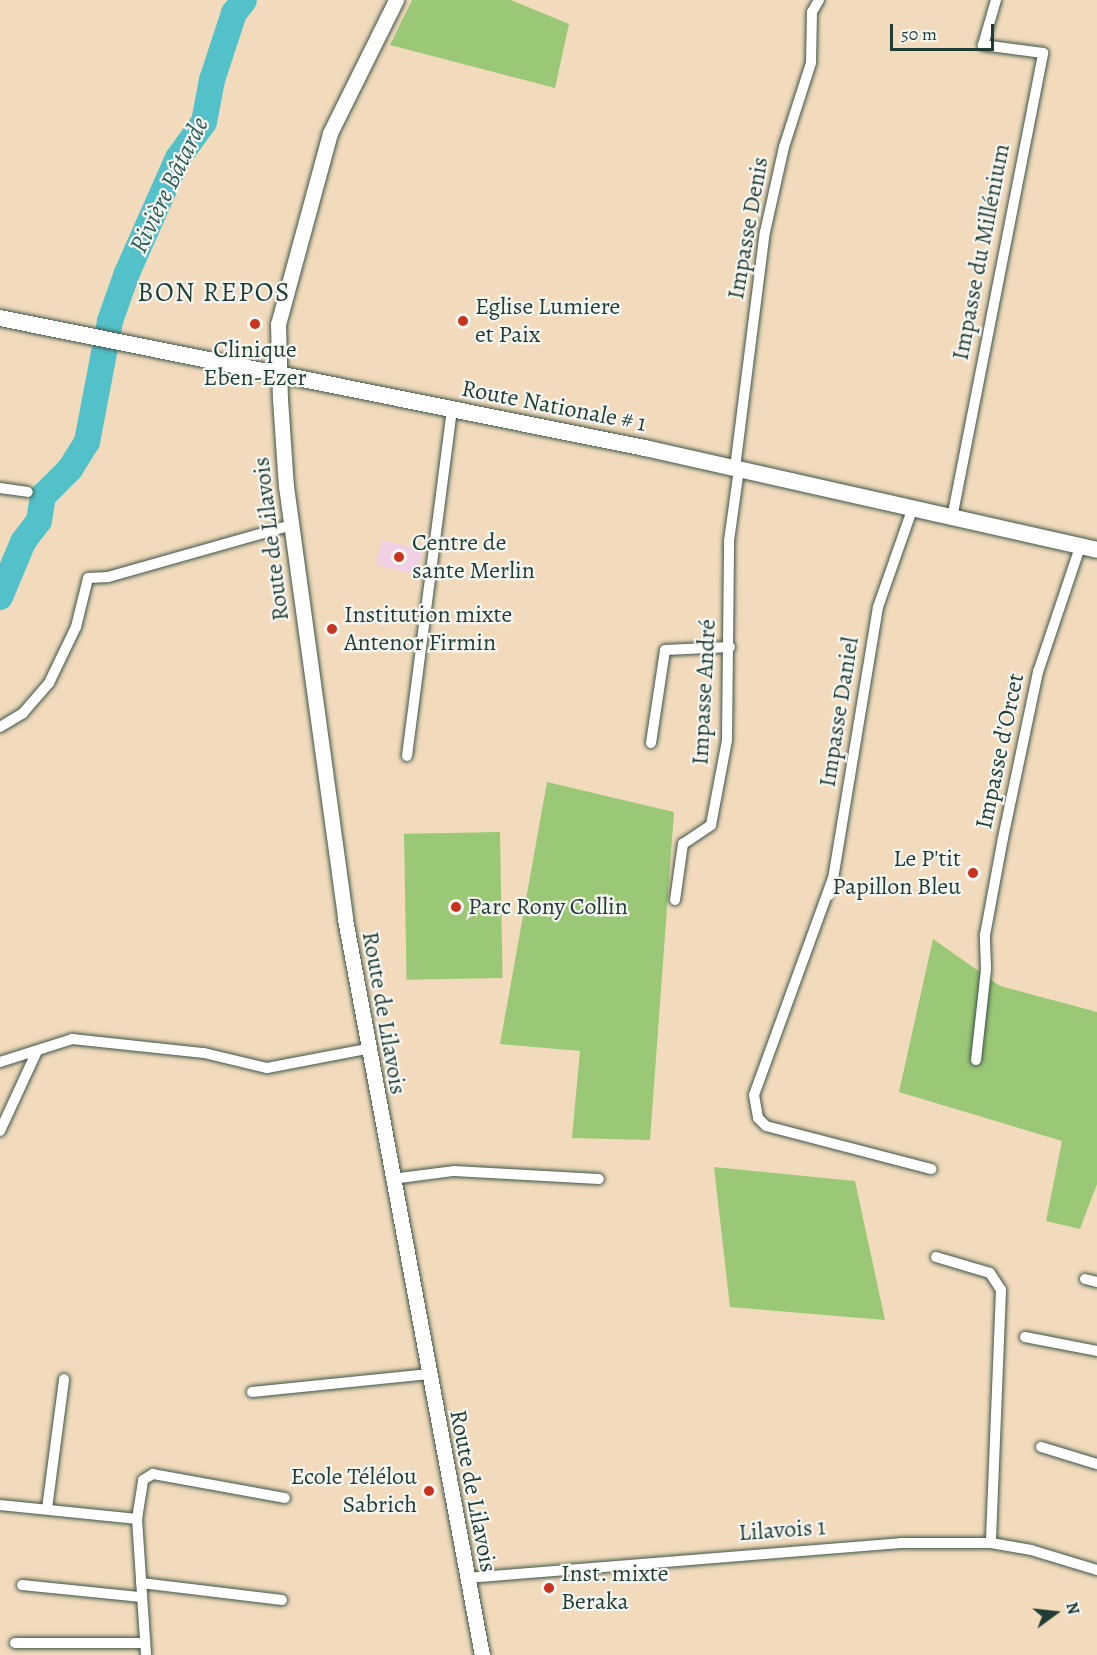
<!DOCTYPE html>
<html>
<head>
<meta charset="utf-8">
<style>
	body { margin:0 }
	#map { position:relative; width:1097px; height:1655px; overflow:hidden; background:#f1dbbc; font-family:Alegreya,serif }
	div>[style] { position:absolute }
	[style*='--x'] { left:calc(var(--x)*1px); top:calc(var(--y)*1px); width:calc(var(--w)*1px); rotate:calc(var(--a)*1deg) }
	.built>* { inset:0; background:#f0d0e5; transform-origin:0 0 }
	.green>* { inset:0; background:#9bc876; transform-origin:0 0 }
	.river>* { height:26px; margin:-13px; padding:0 13px; transform-origin:13px; border-radius:13px; background:#53c1c9 }
	.roads { filter:drop-shadow(0 0 2px #3e5548) drop-shadow(0 0 2px #3e5548) }
	.street>* { height:10px; margin:-5px; padding:0 5px; transform-origin:5px; border-radius:5px; background:#fff }
	.secondary>* { height:15px; margin:-7.5px; padding:0 7.5px; transform-origin:7.5px; border-radius:7.5px; background:#fff }
	.primary>* { height:16px; margin:-8px; padding:0 8px; transform-origin:8px; border-radius:8px; background:#fff }
	.dots>* { width:16px; height:16px; translate:-50% -50%; box-sizing:border-box; border:3px solid #f6f6f2; border-radius:50% }
	span { translate:-50% -50%; white-space:nowrap; text-align:center; line-height:1.15; -webkit-text-stroke:4.5px #f6f6f2; paint-order:stroke }
	.street-label { font-size:24px; color:#1f3d34 }
	.poi-label { font-size:24px; color:#1f3d34 }
	.left { translate:0 -50%; text-align:left }
	.right { translate:-100% -50%; text-align:right }
	.water-label { font-size:26px; color:#2c5e59; font-style:italic }
	.quarter-label { font-size:27px; color:#1f3d34; letter-spacing:1.5px }
	.north { position:absolute; left:1025px; top:1583px; width:60px; height:60px; -webkit-text-stroke:4px #f6f6f2; paint-order:stroke; rotate:75deg; font-size:16px; font-weight:700; line-height:24px; text-align:center; color:#1f3d34 }
	.north::after { content:''; display:block; margin:auto; width:21px; height:27px; background:#1f3d34; clip-path:polygon(50% 0,100% 100%,50% 72%,0 100%) }
	.scale { position:absolute; left:890px; top:24px; width:104px; height:27px; box-sizing:border-box; border:3px solid #1f3d34; border-top:0; padding-left:8px; font-size:18px; line-height:21px; white-space:nowrap; color:#1f3d34; -webkit-text-stroke:4px #f6f6f2; paint-order:stroke }
</style>
</head>
<body>
<div id="map">
	<div class="built">
		<div style="left:382px;top:540px;width:42px;height:25px;rotate:14deg"></div>
	</div>
	<div class="green">
		<div style="clip-path:polygon(412px 0,511px 0,569px 24px,555px 88px,390px 45px)"></div>
		<div style="clip-path:polygon(547px 782px,674px 812px,650px 1140px,572px 1138px,580px 1051px,500px 1044px)"></div>
		<div style="left:500px;top:832px;width:146px;height:96px;rotate:89deg"></div>
		<div style="clip-path:polygon(933px 939px,1000px 986px,1097px 1012px,1097px 1184px,1080px 1229px,1046px 1221px,1062px 1141px,899px 1092px)"></div>
		<div style="clip-path:polygon(714px 1167px,855px 1181px,885px 1320px,730px 1307px)"></div>
	</div>
	<div class="river">
		<div style="--x:0;--y:597;--w:60;--a:-67.3"></div>
		<div style="--x:23;--y:542;--w:26;--a:-53"></div>
		<div style="--x:39;--y:521;--w:25;--a:-81"></div>
		<div style="--x:43;--y:496;--w:38;--a:-45"></div>
		<div style="--x:70;--y:469;--w:32;--a:-58"></div>
		<div style="--x:87;--y:442;--w:123;--a:-79.2"></div>
		<div style="--x:110;--y:321;--w:51;--a:-70.5"></div>
		<div style="--x:127;--y:273;--w:126;--a:-66.1"></div>
		<div style="--x:178;--y:158;--w:44;--a:-54.2"></div>
		<div style="--x:204;--y:122;--w:43;--a:-79.2"></div>
		<div style="--x:212;--y:80;--w:71;--a:-71.8"></div>
		<div style="--x:234;--y:13;--w:16;--a:-52"></div>
	</div>
	<div class="roads">
		<div class="street">
			<div style="--x:735;--y:468;--w:238;--a:-82.8"></div>
			<div style="--x:765;--y:232;--w:87;--a:-77.4"></div>
			<div style="--x:784;--y:147;--w:88;--a:-72.2"></div>
			<div style="--x:811;--y:63;--w:51;--a:-88.9"></div>
			<div style="--x:812;--y:12;--w:14;--a:-60"></div>
			<div style="--x:0;--y:488;--w:28;--a:8"></div>
			<div style="--x:912;--y:510;--w:103;--a:109.3"></div>
			<div style="--x:878;--y:607;--w:275;--a:99.4"></div>
			<div style="--x:833;--y:878;--w:231;--a:110"></div>
			<div style="--x:754;--y:1095;--w:23;--a:80"></div>
			<div style="--x:758;--y:1118;--w:11;--a:45"></div>
			<div style="--x:766;--y:1126;--w:171;--a:14.6"></div>
			<div style="--x:952;--y:518;--w:474;--a:-78.9"></div>
			<div style="--x:1043;--y:53;--w:61;--a:-172.4"></div>
			<div style="--x:983;--y:45;--w:47;--a:-73.9"></div>
			<div style="--x:0;--y:727;--w:27;--a:-31"></div>
			<div style="--x:23;--y:713;--w:40;--a:-49"></div>
			<div style="--x:49;--y:683;--w:62;--a:-64.3"></div>
			<div style="--x:76;--y:627;--w:50;--a:-76.2"></div>
			<div style="--x:88;--y:578;--w:20;--a:-3"></div>
			<div style="--x:108;--y:577;--w:191;--a:-15.8"></div>
			<div style="--x:651;--y:743;--w:94;--a:-81.4"></div>
			<div style="--x:665;--y:650;--w:65;--a:-2.6"></div>
			<div style="--x:407;--y:756;--w:348;--a:-82.6"></div>
			<div style="--x:675;--y:900;--w:57;--a:-81.9"></div>
			<div style="--x:683;--y:844;--w:34;--a:-34"></div>
			<div style="--x:711;--y:825;--w:86;--a:-79.3"></div>
			<div style="--x:727;--y:740;--w:199;--a:-89.4"></div>
			<div style="--x:729;--y:541;--w:73;--a:-82.1"></div>
			<div style="--x:976;--y:1060;--w:92;--a:-83.7"></div>
			<div style="--x:986;--y:969;--w:34;--a:-92"></div>
			<div style="--x:985;--y:935;--w:99;--a:-79.5"></div>
			<div style="--x:1003;--y:838;--w:170;--a:-78.1"></div>
			<div style="--x:1038;--y:672;--w:132;--a:-71.4"></div>
			<div style="--x:0;--y:1062;--w:76;--a:-17.7"></div>
			<div style="--x:72;--y:1039;--w:133;--a:6.1"></div>
			<div style="--x:204;--y:1053;--w:65;--a:13.4"></div>
			<div style="--x:267;--y:1068;--w:102;--a:-10.8"></div>
			<div style="--x:0;--y:1131;--w:88;--a:-65.2"></div>
			<div style="--x:392;--y:1179;--w:63;--a:-7.4"></div>
			<div style="--x:454;--y:1171;--w:145;--a:3.2"></div>
			<div style="--x:936;--y:1257;--w:56;--a:16.5"></div>
			<div style="--x:990;--y:1273;--w:20;--a:57"></div>
			<div style="--x:1001;--y:1290;--w:253;--a:92.3"></div>
			<div style="--x:1085;--y:1279;--w:12;--a:14"></div>
			<div style="--x:1025;--y:1337;--w:73;--a:11"></div>
			<div style="--x:252;--y:1392;--w:178;--a:-5.8"></div>
			<div style="--x:1041;--y:1447;--w:59;--a:16.9"></div>
			<div style="--x:0;--y:1505;--w:138;--a:5.8"></div>
			<div style="--x:137;--y:1519;--w:136;--a:86.2"></div>
			<div style="--x:47;--y:1509;--w:131;--a:-82.5"></div>
			<div style="--x:137;--y:1519;--w:39;--a:-81"></div>
			<div style="--x:143;--y:1480;--w:12;--a:-31"></div>
			<div style="--x:153;--y:1474;--w:134;--a:10.3"></div>
			<div style="--x:467;--y:1578;--w:435;--a:-4.6"></div>
			<div style="--x:901;--y:1543;--w:90;--a:0"></div>
			<div style="--x:991;--y:1543;--w:41;--a:9.9"></div>
			<div style="--x:1031;--y:1550;--w:69;--a:16.9"></div>
			<div style="--x:141;--y:1583;--w:142;--a:6.9"></div>
			<div style="--x:22;--y:1585;--w:120;--a:5.8"></div>
			<div style="--x:15;--y:1643;--w:129;--a:0"></div>
		</div>
		<div class="secondary">
			<div style="--x:396;--y:0;--w:148;--a:116.4"></div>
			<div style="--x:330;--y:133;--w:198;--a:105.2"></div>
			<div style="--x:278;--y:324;--w:75;--a:88.5"></div>
			<div style="--x:280;--y:399;--w:87;--a:86.1"></div>
			<div style="--x:286;--y:486;--w:437;--a:82.2"></div>
			<div style="--x:345;--y:919;--w:749;--a:79.46"></div>
		</div>
		<div class="primary">
			<div style="--x:0;--y:318;--w:658;--a:11.4"></div>
			<div style="--x:645;--y:448;--w:463;--a:12.7"></div>
		</div>
	</div>
	<div class="dots">
		<div style="left:463px;top:321px;background:#c8321e"></div>
		<div style="left:255px;top:324px;background:#c8321e"></div>
		<div style="left:399px;top:557px;background:#c8321e"></div>
		<div style="left:332px;top:629px;background:#c8321e"></div>
		<div style="left:973px;top:873px;background:#c8321e"></div>
		<div style="left:456px;top:907px;background:#c8321e"></div>
		<div style="left:429px;top:1491px;background:#c8321e"></div>
		<div style="left:549px;top:1588px;background:#c8321e"></div>
	</div>
	<div class="street-label">
		<span style="left:748px;top:228px;rotate:-80deg">Impasse Denis</span>
		<span style="left:981px;top:252px;rotate:-79deg">Impasse du Millénium</span>
		<span style="left:554px;top:406px;rotate:11deg">Route Nationale # 1</span>
		<span style="left:271px;top:539px;rotate:-97deg">Route de Lilavois</span>
		<span style="left:704px;top:692px;rotate:-87deg">Impasse André</span>
		<span style="left:839px;top:712px;rotate:-81deg">Impasse Daniel</span>
		<span style="left:1000px;top:751px;rotate:-78deg">Impasse d'Orcet</span>
		<span style="left:384px;top:1013px;rotate:80deg">Route de Lilavois</span>
		<span style="left:473px;top:1491px;rotate:79deg">Route de Lilavois</span>
		<span style="left:782px;top:1530px;rotate:-4deg">Lilavois 1</span>
	</div>
	<div class="poi-label">
		<span class="left" style="left:475px;top:321px">Eglise Lumiere<br>et Paix</span>
		<span style="left:255px;top:364px">Clinique<br>Eben-Ezer</span>
		<span class="left" style="left:412px;top:557px">Centre de<br>sante Merlin</span>
		<span class="left" style="left:344px;top:629px">Institution mixte<br>Antenor Firmin</span>
		<span class="right" style="left:961px;top:873px">Le P'tit<br>Papillon Bleu</span>
		<span class="left" style="left:468px;top:907px">Parc Rony Collin</span>
		<span class="right" style="left:417px;top:1491px">Ecole Télélou<br>Sabrich</span>
		<span class="left" style="left:561px;top:1588px">Inst. mixte<br>Beraka</span>
	</div>
	<div class="water-label">
		<span style="left:169px;top:185px;rotate:-64deg">Rivière Bâtarde</span>
	</div>
	<div class="quarter-label">
		<span style="left:214px;top:293px">BON REPOS</span>
	</div>
	<div class="north">N</div>
	<div class="scale">50 m</div>
</div>
</body>
</html>
